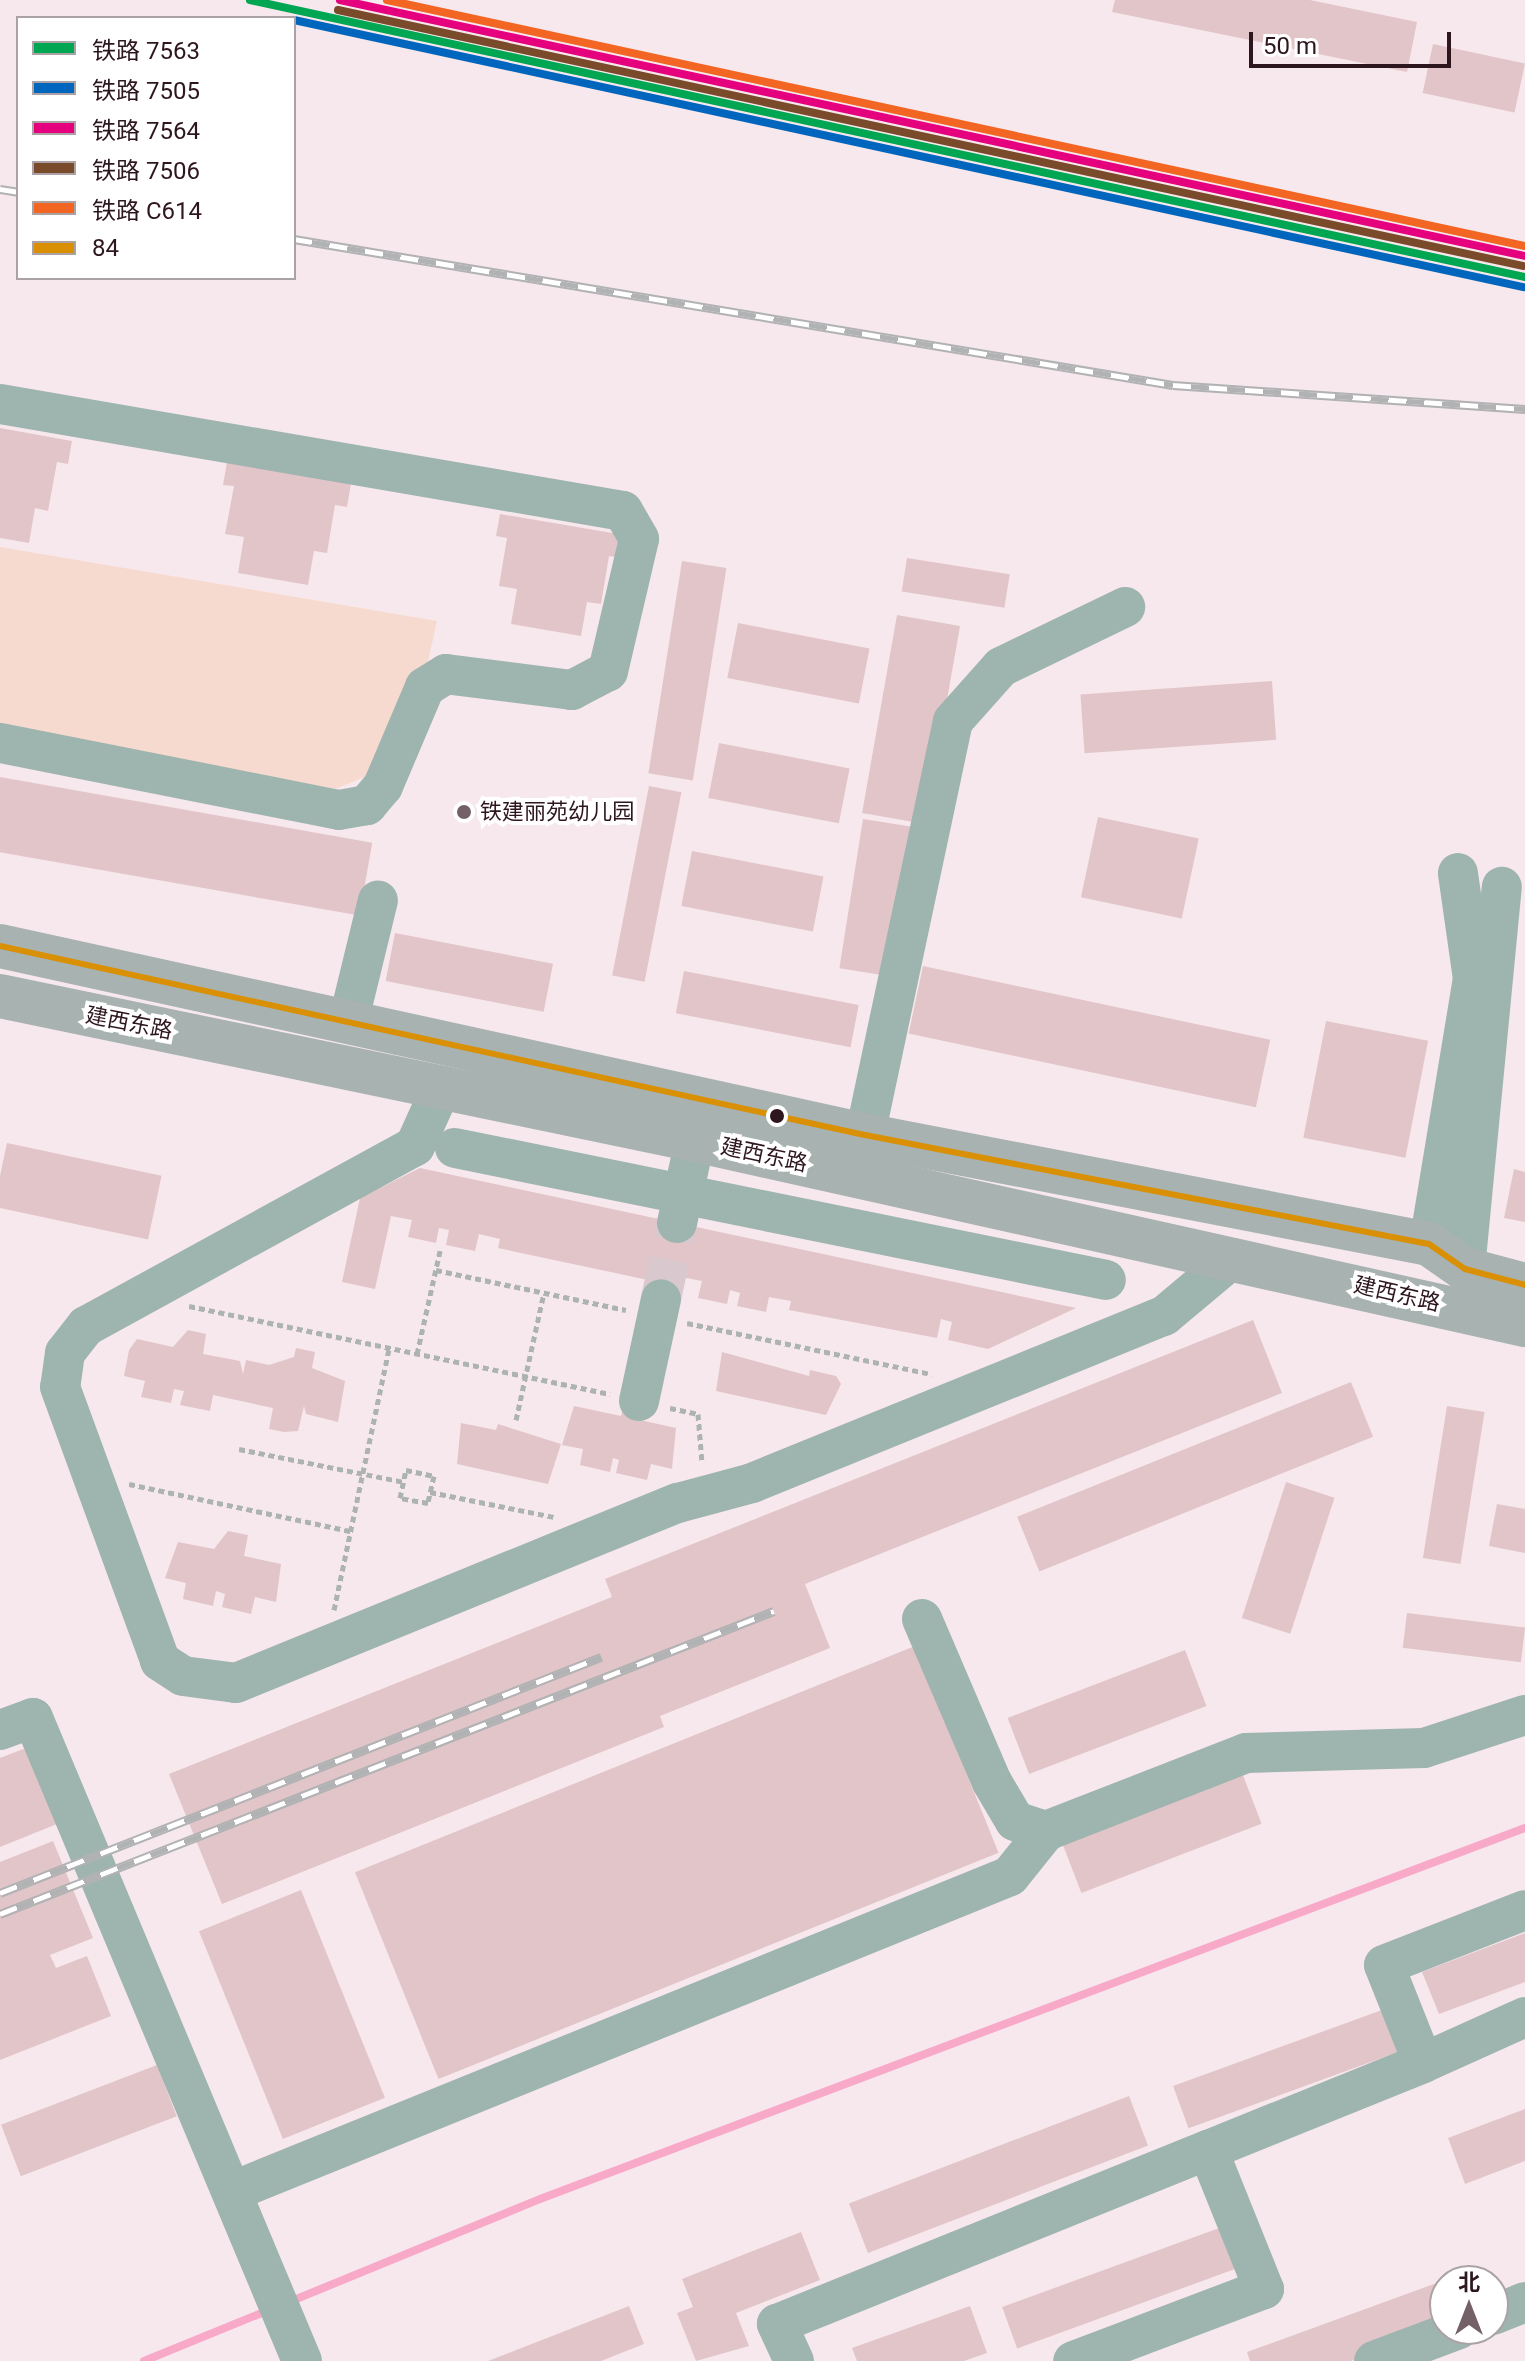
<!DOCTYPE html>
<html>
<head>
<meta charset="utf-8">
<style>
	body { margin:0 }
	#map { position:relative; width:1525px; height:2361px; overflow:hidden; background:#f7e8ed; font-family:Roboto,"Noto Sans SC",sans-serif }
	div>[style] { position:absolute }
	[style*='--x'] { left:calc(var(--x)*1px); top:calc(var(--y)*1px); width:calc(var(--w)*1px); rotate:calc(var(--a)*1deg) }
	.green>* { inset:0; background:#f6dacf }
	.stream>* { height:8px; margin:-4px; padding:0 4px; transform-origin:4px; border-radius:4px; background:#f8a9c8 }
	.building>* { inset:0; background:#e2c5c9; transform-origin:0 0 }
	.minor-tunnel>* { height:40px; margin-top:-20px; transform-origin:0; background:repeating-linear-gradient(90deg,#d9c8ce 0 40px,transparent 0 60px) }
	.path>* { height:5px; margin-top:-2.5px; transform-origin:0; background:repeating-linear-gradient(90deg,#adb3b2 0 6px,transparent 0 10px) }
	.minor>* { height:40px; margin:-20px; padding:0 20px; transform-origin:20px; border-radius:20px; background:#9eb4af }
	.highway>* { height:44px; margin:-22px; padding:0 22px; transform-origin:22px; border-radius:22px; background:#a7b2b1 }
	.rail>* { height:9px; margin-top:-4.5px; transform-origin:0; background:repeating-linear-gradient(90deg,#fff 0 18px,#b0b2b3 0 36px); box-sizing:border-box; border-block:2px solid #b0b2b3 }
	.bus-1>* { height:6px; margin:-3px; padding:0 3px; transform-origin:3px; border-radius:3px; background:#d99005 }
	.rail-1>* { height:8px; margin:-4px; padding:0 4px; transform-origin:4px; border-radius:4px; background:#00a651 }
	.rail-2>* { height:8px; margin:-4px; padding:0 4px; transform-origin:4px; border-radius:4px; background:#0065bd }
	.rail-3>* { height:8px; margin:-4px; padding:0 4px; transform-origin:4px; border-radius:4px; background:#e5007d }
	.rail-4>* { height:8px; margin:-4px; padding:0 4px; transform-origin:4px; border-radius:4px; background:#7a4b2a }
	.rail-5>* { height:8px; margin:-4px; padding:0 4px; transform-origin:4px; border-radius:4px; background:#f26522 }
	.dots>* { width:22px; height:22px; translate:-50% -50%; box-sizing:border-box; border:4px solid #fff; border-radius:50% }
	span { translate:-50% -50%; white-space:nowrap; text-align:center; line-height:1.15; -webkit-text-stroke:8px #fff; paint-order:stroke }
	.poi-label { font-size:22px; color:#2e161f }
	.left { translate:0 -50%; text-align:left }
	.street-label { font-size:22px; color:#2e161f }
	.legend { position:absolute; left:16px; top:16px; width:280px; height:264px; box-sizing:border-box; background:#fff; border:2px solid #aba2a5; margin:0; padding:10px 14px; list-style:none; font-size:24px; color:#2e161f }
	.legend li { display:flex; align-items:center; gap:16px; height:40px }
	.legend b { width:40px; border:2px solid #aba2a5 }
	.north { position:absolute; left:1429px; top:2265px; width:80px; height:80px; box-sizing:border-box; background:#fff; border:2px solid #aba2a5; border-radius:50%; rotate:0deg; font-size:22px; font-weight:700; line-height:32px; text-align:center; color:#2e161f }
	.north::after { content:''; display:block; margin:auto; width:28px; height:36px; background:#746067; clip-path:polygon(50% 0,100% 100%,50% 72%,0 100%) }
	.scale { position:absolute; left:1249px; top:32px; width:202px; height:36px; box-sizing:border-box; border:4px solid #2e161f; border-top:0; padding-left:10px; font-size:24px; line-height:28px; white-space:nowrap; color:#2e161f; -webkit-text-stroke:6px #fff; paint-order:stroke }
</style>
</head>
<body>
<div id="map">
	<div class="green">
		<div style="clip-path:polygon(0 547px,437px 621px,406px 760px,335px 789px,0 725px)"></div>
	</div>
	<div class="stream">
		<div style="--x:289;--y:2302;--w:271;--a:-22.3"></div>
		<div style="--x:540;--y:2199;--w:1053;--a:-20.64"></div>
		<div style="--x:144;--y:2361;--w:135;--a:-22.2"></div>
	</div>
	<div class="building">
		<div style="clip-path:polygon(1115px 0,1310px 0,1417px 22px,1407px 72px,1112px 12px)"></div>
		<div style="left:1433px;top:44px;width:94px;height:50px;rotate:12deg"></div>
		<div style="clip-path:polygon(0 428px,72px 441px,68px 464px,57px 462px,48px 511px,35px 508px,29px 543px,0 538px)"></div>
		<div style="clip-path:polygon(227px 462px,351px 483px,347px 507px,335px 505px,327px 553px,314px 551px,308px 585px,238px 573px,244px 537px,225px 534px,234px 486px,223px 485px)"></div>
		<div style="clip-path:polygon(500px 514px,624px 535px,620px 558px,609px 556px,601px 604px,587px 602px,581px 636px,511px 624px,517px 589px,499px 586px,507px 538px,496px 536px)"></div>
		<div style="left:907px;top:558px;width:104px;height:34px;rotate:9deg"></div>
		<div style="left:682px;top:561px;width:45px;height:215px;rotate:9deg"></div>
		<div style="left:897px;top:615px;width:64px;height:201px;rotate:10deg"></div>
		<div style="left:738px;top:623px;width:134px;height:56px;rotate:11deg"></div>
		<div style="left:1272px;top:681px;width:59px;height:192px;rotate:86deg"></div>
		<div style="left:719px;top:743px;width:133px;height:56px;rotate:11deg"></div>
		<div style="left:0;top:777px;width:378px;height:74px;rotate:10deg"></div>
		<div style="left:649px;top:786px;width:33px;height:193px;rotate:11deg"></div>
		<div style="left:1098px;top:817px;width:103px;height:82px;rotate:12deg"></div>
		<div style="left:863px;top:819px;width:61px;height:151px;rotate:9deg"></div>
		<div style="left:692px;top:851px;width:134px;height:56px;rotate:11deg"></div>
		<div style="left:395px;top:933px;width:161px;height:49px;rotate:11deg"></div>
		<div style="left:923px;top:966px;width:355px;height:69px;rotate:12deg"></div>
		<div style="left:684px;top:971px;width:178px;height:43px;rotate:11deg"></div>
		<div style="left:1326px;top:1021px;width:104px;height:119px;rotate:11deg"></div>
		<div style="left:7px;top:1143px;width:158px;height:65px;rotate:12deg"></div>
		<div style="clip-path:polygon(420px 1168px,1076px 1308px,988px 1349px,948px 1340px,952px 1322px,941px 1319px,937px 1338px,789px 1310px,791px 1301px,769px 1297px,766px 1312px,737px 1306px,740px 1293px,730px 1290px,727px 1304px,698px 1298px,702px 1281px,681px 1277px,676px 1302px,645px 1295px,648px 1280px,498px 1248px,500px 1239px,479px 1234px,475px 1251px,446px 1245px,449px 1230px,439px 1228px,436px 1243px,408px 1237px,412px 1220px,391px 1216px,375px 1289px,342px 1282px,360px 1198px)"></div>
		<div style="clip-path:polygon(1514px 1169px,1525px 1172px,1525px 1222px,1504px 1218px)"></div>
		<div style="clip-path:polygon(1253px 1320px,1282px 1393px,805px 1584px,830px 1648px,660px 1716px,664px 1727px,222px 1904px,169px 1774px,612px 1597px,605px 1579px)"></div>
		<div style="clip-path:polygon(188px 1330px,206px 1334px,203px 1354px,240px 1361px,243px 1374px,246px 1360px,269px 1365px,294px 1357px,296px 1348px,315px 1352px,312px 1368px,345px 1381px,338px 1422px,306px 1414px,304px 1406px,298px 1431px,284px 1432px,269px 1429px,273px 1408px,213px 1395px,210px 1411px,180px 1405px,184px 1391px,174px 1389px,171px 1403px,141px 1397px,145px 1381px,124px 1376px,129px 1350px,137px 1339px,173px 1347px)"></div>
		<div style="clip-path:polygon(722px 1352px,809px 1376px,810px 1370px,836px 1376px,841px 1384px,826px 1415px,716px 1391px)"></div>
		<div style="left:1351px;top:1382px;width:59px;height:360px;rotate:68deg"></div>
		<div style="clip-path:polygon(624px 1405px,640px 1420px,676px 1428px,672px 1469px,651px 1464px,647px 1480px,616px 1473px,619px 1460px,613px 1458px,610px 1472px,580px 1465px,583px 1449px,562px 1445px,574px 1406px,621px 1416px)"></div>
		<div style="left:1447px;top:1406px;width:38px;height:154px;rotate:9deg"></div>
		<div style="clip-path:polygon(461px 1423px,496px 1430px,498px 1424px,561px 1444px,548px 1484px,457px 1464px)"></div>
		<div style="left:1286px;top:1482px;width:51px;height:143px;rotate:18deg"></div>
		<div style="clip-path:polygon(1497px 1504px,1525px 1509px,1525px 1553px,1489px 1546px)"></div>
		<div style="clip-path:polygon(228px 1531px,248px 1535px,244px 1556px,281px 1564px,276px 1602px,255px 1597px,251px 1614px,222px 1607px,225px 1594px,216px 1591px,213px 1606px,183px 1599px,186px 1583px,165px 1578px,178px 1542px,214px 1549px)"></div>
		<div style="left:1407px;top:1613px;width:119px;height:35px;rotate:7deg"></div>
		<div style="left:915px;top:1646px;width:223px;height:604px;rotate:68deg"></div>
		<div style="left:1185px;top:1650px;width:60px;height:190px;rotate:69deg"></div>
		<div style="clip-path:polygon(26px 1748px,57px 1824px,0 1847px,0 1758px)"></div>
		<div style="left:1239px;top:1765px;width:63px;height:193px;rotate:69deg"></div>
		<div style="clip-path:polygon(53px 1841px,93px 1938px,50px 1955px,56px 1968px,87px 1956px,111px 2016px,0 2060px,0 1862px)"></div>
		<div style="left:301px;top:1890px;width:224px;height:110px;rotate:68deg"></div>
		<div style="clip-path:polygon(1525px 1933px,1525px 1982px,1439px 2014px,1422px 1972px)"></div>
		<div style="left:1393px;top:2006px;width:45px;height:234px;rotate:70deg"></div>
		<div style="left:157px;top:2065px;width:55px;height:167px;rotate:69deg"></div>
		<div style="left:1129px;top:2096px;width:53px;height:300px;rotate:69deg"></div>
		<div style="clip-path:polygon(1525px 2109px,1525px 2161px,1465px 2184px,1448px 2138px)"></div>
		<div style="left:1222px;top:2227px;width:44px;height:234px;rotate:70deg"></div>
		<div style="clip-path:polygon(801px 2232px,820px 2280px,736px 2313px,749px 2346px,696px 2361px,677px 2313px,693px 2307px,682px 2279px)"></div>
		<div style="clip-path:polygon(1467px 2272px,1471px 2281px,1445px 2281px,1445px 2327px,1351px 2361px,1250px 2361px,1247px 2352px)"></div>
		<div style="clip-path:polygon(629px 2306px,644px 2344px,601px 2361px,488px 2361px)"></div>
		<div style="clip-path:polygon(970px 2306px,987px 2353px,964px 2361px,857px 2361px,852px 2348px)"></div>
	</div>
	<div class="minor-tunnel">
		<div style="--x:661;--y:1299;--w:78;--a:-78.1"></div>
	</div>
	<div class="path">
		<div style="--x:436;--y:1270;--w:194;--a:11.9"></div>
		<div style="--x:189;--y:1306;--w:430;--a:11.8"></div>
		<div style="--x:687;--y:1323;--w:250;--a:11.8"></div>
		<div style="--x:417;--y:1354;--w:106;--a:-77.4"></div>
		<div style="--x:670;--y:1408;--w:29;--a:12"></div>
		<div style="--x:698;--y:1414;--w:49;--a:85.3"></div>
		<div style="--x:516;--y:1420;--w:130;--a:-77.6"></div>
		<div style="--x:239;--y:1449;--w:168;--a:11.3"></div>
		<div style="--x:406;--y:1470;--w:29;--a:12"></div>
		<div style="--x:434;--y:1476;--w:28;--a:103"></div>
		<div style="--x:428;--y:1503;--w:28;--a:-170"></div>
		<div style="--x:400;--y:1498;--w:29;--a:-78"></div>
		<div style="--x:129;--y:1484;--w:227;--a:12"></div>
		<div style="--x:430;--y:1492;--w:126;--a:11.4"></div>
		<div style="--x:334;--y:1610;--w:268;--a:-78.1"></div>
	</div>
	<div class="minor">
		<div style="--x:0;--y:404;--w:632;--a:9.75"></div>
		<div style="--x:623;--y:511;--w:32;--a:60"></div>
		<div style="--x:639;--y:539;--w:136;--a:103.2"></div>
		<div style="--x:608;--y:671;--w:41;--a:152.2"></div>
		<div style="--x:572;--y:690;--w:127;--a:-172.8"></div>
		<div style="--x:446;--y:674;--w:25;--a:148"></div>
		<div style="--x:425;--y:687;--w:108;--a:113"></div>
		<div style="--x:383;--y:786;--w:25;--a:130"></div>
		<div style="--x:367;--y:805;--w:28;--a:170"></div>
		<div style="--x:339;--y:810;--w:346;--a:-168.8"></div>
		<div style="--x:349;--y:1019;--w:122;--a:-76.3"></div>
		<div style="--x:442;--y:1086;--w:66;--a:114.2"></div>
		<div style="--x:415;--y:1146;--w:375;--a:151.3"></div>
		<div style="--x:86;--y:1326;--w:34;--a:128"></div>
		<div style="--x:65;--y:1353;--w:34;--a:98"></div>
		<div style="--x:60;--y:1387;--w:292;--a:69.9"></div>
		<div style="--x:160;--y:1661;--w:27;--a:33"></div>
		<div style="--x:183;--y:1676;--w:53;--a:7.5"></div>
		<div style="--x:236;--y:1683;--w:477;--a:-22.2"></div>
		<div style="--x:678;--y:1503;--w:77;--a:-15.1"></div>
		<div style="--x:752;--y:1483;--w:445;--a:-22.1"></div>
		<div style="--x:1164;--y:1316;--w:90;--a:-40"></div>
		<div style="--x:865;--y:1135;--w:423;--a:-78"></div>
		<div style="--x:953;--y:721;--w:72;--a:-48.4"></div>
		<div style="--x:1001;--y:667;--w:138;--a:-25.8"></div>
		<div style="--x:455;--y:1148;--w:664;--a:11.46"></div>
		<div style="--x:677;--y:1223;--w:85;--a:-77.8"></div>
		<div style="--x:1429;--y:1244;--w:269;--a:-80.6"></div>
		<div style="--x:1473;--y:979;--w:107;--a:-98.1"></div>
		<div style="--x:1465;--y:1269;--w:384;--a:-84.5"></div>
		<div style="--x:639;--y:1401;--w:104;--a:-77.8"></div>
		<div style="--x:922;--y:1619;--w:177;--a:66.8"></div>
		<div style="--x:992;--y:1782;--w:45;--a:59.5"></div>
		<div style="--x:1015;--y:1821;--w:33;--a:18"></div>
		<div style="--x:0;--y:1730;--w:35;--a:-20"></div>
		<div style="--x:33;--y:1718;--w:697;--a:67.3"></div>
		<div style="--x:1423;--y:2063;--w:112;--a:-24.3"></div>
		<div style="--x:1208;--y:2150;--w:232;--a:-22"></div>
		<div style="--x:1423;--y:2063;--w:105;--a:-111.7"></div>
		<div style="--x:1384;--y:1965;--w:151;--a:-21.3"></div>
		<div style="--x:236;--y:2190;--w:835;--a:-22.08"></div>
		<div style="--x:1010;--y:1876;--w:58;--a:-51.3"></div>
		<div style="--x:1046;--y:1831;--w:215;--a:-21.3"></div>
		<div style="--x:1246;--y:1753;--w:178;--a:-1.6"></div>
		<div style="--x:1424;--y:1748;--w:106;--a:-18.1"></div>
		<div style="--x:1493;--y:2315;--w:35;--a:-22"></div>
		<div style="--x:794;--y:2361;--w:41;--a:-114.7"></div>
		<div style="--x:777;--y:2324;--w:465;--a:-22"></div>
		<div style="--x:1208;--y:2150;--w:150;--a:68.1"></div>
		<div style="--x:1264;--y:2289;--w:204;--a:159.3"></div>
		<div style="--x:1374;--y:2361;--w:91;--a:-20.6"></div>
	</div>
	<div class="highway">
		<div style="--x:0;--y:946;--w:885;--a:12.33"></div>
		<div style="--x:865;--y:1135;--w:574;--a:10.94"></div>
		<div style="--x:1429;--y:1244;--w:44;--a:34.8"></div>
		<div style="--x:1465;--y:1269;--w:62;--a:14.9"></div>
		<div style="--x:0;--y:996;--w:710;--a:11.71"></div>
		<div style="--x:695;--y:1140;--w:850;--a:12.57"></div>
	</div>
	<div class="rail">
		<div style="--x:0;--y:189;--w:18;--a:9"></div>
		<div style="--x:294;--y:239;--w:891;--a:9.43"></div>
		<div style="--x:1173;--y:385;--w:353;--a:3.9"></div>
		<div style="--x:0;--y:1893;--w:646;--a:-21.44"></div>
		<div style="--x:0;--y:1914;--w:831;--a:-21.38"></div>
	</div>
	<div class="bus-1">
		<div style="--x:0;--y:946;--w:885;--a:12.33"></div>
		<div style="--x:865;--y:1135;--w:574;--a:10.94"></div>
		<div style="--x:1429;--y:1244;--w:44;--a:34.8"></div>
		<div style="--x:1465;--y:1269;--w:62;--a:14.9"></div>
	</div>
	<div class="rail-1">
		<div style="--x:250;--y:0;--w:1305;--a:12.26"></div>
	</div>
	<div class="rail-2">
		<div style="--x:294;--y:20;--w:1258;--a:12.26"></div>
	</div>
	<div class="rail-3">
		<div style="--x:340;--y:0;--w:1212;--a:12.19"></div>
	</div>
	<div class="rail-4">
		<div style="--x:338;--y:10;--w:1212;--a:12.19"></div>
	</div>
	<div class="rail-5">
		<div style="--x:387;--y:0;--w:1164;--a:12.2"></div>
	</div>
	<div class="dots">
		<div style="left:464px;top:812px;background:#746067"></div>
		<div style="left:777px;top:1116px;background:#2e161f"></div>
	</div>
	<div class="poi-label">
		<span class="left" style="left:480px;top:812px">铁建丽苑幼儿园</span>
	</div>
	<div class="street-label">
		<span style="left:129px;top:1023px;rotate:11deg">建西东路</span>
		<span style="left:764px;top:1155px;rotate:12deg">建西东路</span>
		<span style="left:1397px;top:1294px;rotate:13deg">建西东路</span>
	</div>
	<ul class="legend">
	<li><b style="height:10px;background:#00a651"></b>铁路 7563</li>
	<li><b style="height:10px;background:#0065bd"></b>铁路 7505</li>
	<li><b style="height:10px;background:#e5007d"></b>铁路 7564</li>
	<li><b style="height:10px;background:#7a4b2a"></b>铁路 7506</li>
	<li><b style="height:10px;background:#f26522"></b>铁路 C614</li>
	<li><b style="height:10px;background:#d99005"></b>84</li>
	</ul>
	<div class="north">北</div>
	<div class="scale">50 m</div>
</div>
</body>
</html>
